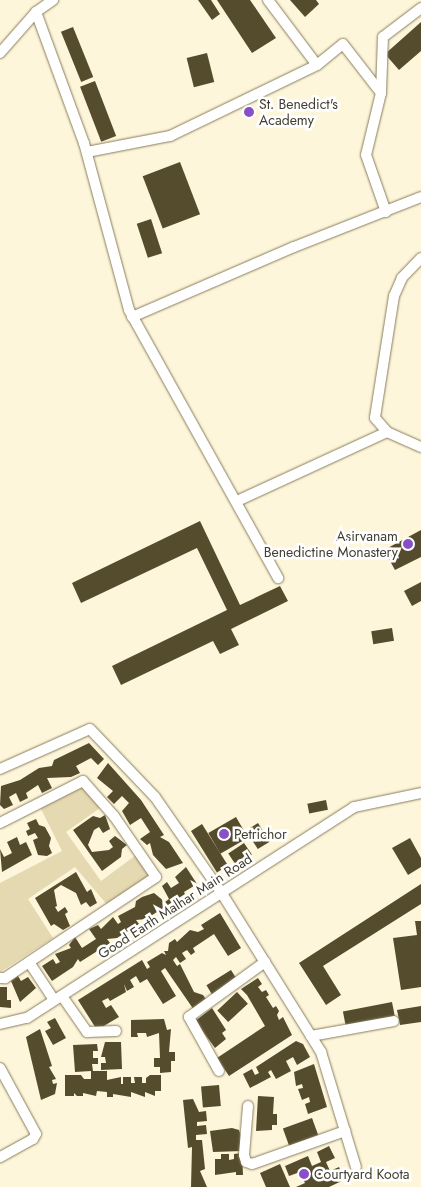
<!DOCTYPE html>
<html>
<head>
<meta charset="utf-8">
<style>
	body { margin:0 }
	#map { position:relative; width:421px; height:1187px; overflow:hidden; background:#fef6da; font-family:Jost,sans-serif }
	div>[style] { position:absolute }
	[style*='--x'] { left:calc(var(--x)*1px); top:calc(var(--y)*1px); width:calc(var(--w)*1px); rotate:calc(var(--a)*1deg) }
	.green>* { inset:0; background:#e5d9b1 }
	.building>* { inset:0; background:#554c2e; transform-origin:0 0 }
	.roads { filter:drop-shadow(0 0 1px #867d5d) drop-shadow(0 0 1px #867d5d) }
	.minor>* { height:10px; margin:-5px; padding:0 5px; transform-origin:5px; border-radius:5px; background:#fff }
	.dots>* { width:14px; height:14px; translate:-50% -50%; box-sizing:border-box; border:2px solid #fff; border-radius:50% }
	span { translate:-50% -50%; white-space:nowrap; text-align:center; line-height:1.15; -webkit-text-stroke:5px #fff; paint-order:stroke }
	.poi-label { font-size:14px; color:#413d2f }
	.left { translate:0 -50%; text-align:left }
	.right { translate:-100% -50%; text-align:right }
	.street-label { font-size:14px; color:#413d2f }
</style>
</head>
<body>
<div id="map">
	<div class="green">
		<div style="clip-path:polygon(81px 786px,100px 808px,66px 832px,101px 881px,136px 855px,151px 876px,109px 907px,75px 867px,28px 899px,53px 938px,0 972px,0 883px,62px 851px,40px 807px)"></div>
	</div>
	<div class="building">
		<div style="clip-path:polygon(198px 0,211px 0,220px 14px,212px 20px)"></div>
		<div style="clip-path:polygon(217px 0,250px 0,276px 38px,252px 53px)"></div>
		<div style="clip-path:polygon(290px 0,316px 0,319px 4px,305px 17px)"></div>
		<div style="clip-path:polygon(421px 22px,421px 51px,399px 70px,385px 54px)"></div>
		<div style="left:73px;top:27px;width:54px;height:13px;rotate:68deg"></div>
		<div style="left:207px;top:53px;width:30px;height:21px;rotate:76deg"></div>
		<div style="left:95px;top:81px;width:59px;height:16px;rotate:69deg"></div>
		<div style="left:180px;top:162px;width:56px;height:40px;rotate:69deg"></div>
		<div style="left:151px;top:219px;width:36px;height:15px;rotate:72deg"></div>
		<div style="clip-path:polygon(200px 521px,240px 605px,280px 586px,288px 601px,231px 629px,239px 645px,220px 654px,213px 641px,121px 685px,112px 666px,227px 610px,197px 548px,81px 603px,72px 583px)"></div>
		<div style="clip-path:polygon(421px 530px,421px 557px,395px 570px,384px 550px)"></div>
		<div style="clip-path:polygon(421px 582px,421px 601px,412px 606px,404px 591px)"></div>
		<div style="left:392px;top:628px;width:13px;height:21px;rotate:81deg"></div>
		<div style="clip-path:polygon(89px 743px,104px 759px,98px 765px,91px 758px,76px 766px,80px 773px,71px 777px,47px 778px,52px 788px,42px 793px,38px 785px,26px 793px,28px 798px,20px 802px,16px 793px,9px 797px,13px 805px,4px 809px,0 805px,1px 786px,20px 780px,39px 768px,52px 766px,54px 760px)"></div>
		<div style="clip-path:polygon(108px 763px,141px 800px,164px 835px,160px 837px,169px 842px,183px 863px,166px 869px,153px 855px,150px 843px,147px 845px,140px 839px,150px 832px,141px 818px,130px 825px,122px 811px,129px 803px,122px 796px,114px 804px,107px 797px,113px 791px,97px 778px)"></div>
		<div style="left:326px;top:800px;width:10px;height:19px;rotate:79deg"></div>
		<div style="clip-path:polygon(105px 815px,110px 829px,103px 833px,99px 827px,94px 830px,88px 845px,92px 852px,109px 850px,113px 847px,109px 841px,115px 836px,127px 845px,122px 849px,121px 857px,102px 871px,73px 830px,93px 816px,100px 818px)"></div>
		<div style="left:236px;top:817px;width:24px;height:32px;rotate:60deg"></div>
		<div style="clip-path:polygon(36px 819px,39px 825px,45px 827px,51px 838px,49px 846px,52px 853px,47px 856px,38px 855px,33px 840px,38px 838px,35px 833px,28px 836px,26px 831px,30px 829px,27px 823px)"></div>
		<div style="left:258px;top:823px;width:22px;height:14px;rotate:58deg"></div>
		<div style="left:202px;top:824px;width:49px;height:13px;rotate:58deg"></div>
		<div style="clip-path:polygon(17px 837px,20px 845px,26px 842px,32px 855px,2px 872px,0 849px,4px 857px,12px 853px,7px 842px)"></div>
		<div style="clip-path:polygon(410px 838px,421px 858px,421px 867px,408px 875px,392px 848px)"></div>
		<div style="left:244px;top:843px;width:14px;height:19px;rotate:56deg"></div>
		<div style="clip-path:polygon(186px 867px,197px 884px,184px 892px,185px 894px,146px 919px,136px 920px,139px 924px,117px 938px,107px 939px,110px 943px,80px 962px,78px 959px,73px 967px,52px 981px,42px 966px,53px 959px,56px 964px,60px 962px,55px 954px,71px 948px,69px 945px,75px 937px,82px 948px,96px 939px,89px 929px,98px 925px,101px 929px,113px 917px,118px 924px,121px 922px,118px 916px,135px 907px,136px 901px,142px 897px,154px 893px,165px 902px,169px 899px,162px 886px,167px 882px,171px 888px,179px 883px,175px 877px)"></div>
		<div style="clip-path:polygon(76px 872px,87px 892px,91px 889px,97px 903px,90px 907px,86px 902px,81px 905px,76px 893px,61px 885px,54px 890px,57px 906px,55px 907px,58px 912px,65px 907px,68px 912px,65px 914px,70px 926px,63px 930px,54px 924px,51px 926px,35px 898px)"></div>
		<div style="clip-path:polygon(421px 884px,421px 904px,323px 966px,341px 995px,326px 1005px,299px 963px)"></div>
		<div style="clip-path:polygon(220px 913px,241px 948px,228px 956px,214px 934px,193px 948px,195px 952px,191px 955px,187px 950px,182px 953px,186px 959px,180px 963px,176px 957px,173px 960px,177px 966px,180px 964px,194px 992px,203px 995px,208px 1002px,194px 1010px,165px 968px,161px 971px,176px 996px,163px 1004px,147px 979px,140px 983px,136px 976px,130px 980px,134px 987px,127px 991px,124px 984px,126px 992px,110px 1001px,108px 998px,102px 1001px,106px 1008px,111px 1005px,119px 1017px,97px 1030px,78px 1000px,142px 960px,147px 969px,150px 967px,147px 962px,162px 953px,166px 955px,164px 951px,168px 951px,169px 943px,175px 939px,177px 942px,190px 930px,198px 932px,204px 929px,201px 925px)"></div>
		<div style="clip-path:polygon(415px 921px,421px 921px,421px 987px,401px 990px,393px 938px,417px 935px)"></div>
		<div style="left:231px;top:970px;width:13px;height:29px;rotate:58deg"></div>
		<div style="clip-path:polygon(18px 976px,21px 981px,28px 977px,36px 988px,20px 1002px,11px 981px)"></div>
		<div style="clip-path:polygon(258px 978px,262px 984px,258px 987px,262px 992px,266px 990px,269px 995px,266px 997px,273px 1008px,276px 1006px,279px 1011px,277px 1015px,279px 1020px,283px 1017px,292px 1035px,229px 1076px,217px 1058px,265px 1026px,247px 995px,241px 989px)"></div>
		<div style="clip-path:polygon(0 987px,7px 987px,7px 1000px,11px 1000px,11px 1008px,0 1007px)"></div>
		<div style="left:237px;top:992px;width:16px;height:27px;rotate:47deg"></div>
		<div style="left:392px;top:1002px;width:16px;height:50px;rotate:79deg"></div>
		<div style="clip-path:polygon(421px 1006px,421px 1022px,400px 1025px,397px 1010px)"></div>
		<div style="clip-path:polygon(212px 1008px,226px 1030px,222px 1033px,226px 1039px,215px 1048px,195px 1021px)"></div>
		<div style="clip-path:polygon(55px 1018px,66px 1038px,53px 1045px,45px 1031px,51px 1028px,47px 1022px)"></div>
		<div style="clip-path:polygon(164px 1019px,167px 1030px,171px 1029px,169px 1052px,175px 1052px,175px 1061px,171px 1061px,171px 1072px,160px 1073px,160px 1067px,154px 1067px,154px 1058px,160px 1058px,159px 1033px,147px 1037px,146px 1033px,137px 1033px,138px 1037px,131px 1037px,131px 1020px)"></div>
		<div style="clip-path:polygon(40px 1029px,52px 1066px,49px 1067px,56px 1079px,52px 1080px,53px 1084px,57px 1083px,55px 1094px,41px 1100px,26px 1037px)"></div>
		<div style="clip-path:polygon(296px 1041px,303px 1044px,310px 1057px,297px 1065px,293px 1057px,286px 1061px,291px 1071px,276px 1079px,271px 1070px,268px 1072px,271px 1077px,250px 1088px,243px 1074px,252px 1069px,255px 1075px,259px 1073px,256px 1067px)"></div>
		<div style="clip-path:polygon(105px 1042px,121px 1042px,122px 1069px,101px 1070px,101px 1063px,106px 1063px,105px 1057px,101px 1057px)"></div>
		<div style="clip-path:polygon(97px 1044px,98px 1051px,93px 1051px,93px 1058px,98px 1058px,98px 1064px,92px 1064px,93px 1071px,107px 1071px,107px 1080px,121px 1077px,121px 1084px,123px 1084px,123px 1077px,131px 1077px,131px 1083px,135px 1083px,134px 1077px,142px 1077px,142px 1083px,146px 1083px,146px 1078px,150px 1075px,161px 1075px,161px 1091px,155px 1091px,155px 1096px,145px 1092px,145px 1097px,131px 1092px,131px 1097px,113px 1094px,113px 1097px,107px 1097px,107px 1092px,97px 1091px,96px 1096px,83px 1093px,83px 1096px,77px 1096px,74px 1093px,74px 1096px,65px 1096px,65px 1075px,81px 1075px,84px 1079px,91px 1079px,91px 1071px,75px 1072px,73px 1045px)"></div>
		<div style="clip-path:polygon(314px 1064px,327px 1107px,308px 1114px,305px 1104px,310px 1102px,309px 1097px,302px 1100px,298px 1089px,303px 1088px,302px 1084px,296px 1086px,294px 1072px)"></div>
		<div style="left:219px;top:1085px;width:21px;height:18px;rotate:85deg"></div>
		<div style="clip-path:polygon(258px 1096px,274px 1097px,273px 1114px,277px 1114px,277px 1125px,272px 1125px,272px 1130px,256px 1131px)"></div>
		<div style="clip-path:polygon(193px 1099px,199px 1112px,206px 1111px,207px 1121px,197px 1122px,197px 1126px,206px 1125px,207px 1134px,196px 1135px,196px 1140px,202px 1140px,205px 1169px,200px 1171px,207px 1187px,191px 1187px,192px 1147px,188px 1148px,183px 1100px)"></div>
		<div style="left:312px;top:1118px;width:20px;height:31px;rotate:70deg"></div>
		<div style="clip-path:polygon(232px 1128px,239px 1130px,241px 1136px,242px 1151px,213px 1152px,210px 1131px)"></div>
		<div style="clip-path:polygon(329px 1146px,335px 1158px,326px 1162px,330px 1171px,339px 1167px,344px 1180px,329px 1187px,296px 1187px,305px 1183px,300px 1172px,289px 1176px,285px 1166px,308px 1156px,312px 1166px,321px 1162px,317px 1152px)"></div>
		<div style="clip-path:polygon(242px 1153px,243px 1175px,236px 1175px,236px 1172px,215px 1175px,215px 1159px,221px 1159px,221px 1154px,229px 1154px,229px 1160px,234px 1159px,234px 1154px)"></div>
		<div style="clip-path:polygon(280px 1164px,290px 1187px,266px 1187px,260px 1173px)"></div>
	</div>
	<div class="roads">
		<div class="minor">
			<div style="--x:268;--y:0;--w:81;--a:53"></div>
			<div style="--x:317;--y:65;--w:33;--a:-39"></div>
			<div style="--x:343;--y:44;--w:62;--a:52.2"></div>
			<div style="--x:36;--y:12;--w:140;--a:69.9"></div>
			<div style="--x:84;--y:143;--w:173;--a:74.9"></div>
			<div style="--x:129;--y:310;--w:307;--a:60.9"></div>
			<div style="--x:0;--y:53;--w:55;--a:-48.7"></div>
			<div style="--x:36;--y:12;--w:21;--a:-35"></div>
			<div style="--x:87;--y:152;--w:85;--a:-10.9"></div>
			<div style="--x:170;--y:136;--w:163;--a:-25.8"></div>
			<div style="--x:386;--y:212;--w:60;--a:-109.3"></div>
			<div style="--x:366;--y:155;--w:64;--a:-76.4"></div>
			<div style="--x:381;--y:93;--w:56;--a:-88"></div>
			<div style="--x:383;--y:37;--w:48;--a:-37.3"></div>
			<div style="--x:421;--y:258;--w:28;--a:134"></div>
			<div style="--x:402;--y:278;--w:20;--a:114"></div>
			<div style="--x:394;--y:296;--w:123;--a:98.9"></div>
			<div style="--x:375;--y:418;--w:18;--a:49"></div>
			<div style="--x:387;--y:432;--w:37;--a:24"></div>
			<div style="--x:132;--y:317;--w:176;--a:-23.4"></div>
			<div style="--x:294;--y:247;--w:136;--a:-21.5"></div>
			<div style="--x:237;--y:501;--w:165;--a:-24.7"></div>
			<div style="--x:0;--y:769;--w:98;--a:-24"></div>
			<div style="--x:90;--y:729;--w:94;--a:46.3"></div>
			<div style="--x:155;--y:797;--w:116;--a:55.2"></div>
			<div style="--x:221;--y:892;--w:189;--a:58"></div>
			<div style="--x:321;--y:1052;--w:120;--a:73.1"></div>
			<div style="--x:0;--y:823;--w:93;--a:-26.8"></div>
			<div style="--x:83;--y:781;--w:47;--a:48.5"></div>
			<div style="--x:114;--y:816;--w:74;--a:55.5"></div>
			<div style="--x:156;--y:877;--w:182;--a:146.2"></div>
			<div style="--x:5;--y:978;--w:5;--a:180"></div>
			<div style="--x:29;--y:962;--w:45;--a:56.7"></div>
			<div style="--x:62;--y:996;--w:44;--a:55.2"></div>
			<div style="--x:87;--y:1032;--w:29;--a:-2"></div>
			<div style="--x:0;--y:1024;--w:28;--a:-13"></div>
			<div style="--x:27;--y:1018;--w:389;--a:-32.8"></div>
			<div style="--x:354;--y:807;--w:68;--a:-11.8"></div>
			<div style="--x:311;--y:1036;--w:84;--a:-10.2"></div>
			<div style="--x:0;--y:1068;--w:75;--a:61.4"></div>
			<div style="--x:36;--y:1134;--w:6;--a:121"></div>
			<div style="--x:33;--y:1139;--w:38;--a:151"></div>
			<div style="--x:219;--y:1071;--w:62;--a:-119.1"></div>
			<div style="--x:189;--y:1017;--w:94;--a:-35.9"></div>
			<div style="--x:248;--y:1106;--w:49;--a:94.7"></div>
			<div style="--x:244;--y:1155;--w:7;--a:74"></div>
			<div style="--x:246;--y:1162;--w:6;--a:18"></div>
			<div style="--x:252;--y:1164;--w:99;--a:-19.5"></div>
		</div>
	</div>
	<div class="dots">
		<div style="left:249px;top:112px;background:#894fc6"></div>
		<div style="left:408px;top:544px;background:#894fc6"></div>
		<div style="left:224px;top:834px;background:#894fc6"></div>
		<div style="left:304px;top:1174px;background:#894fc6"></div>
	</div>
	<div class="poi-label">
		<span class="left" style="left:259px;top:112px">St. Benedict's<br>Academy</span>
		<span class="right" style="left:398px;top:544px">Asirvanam<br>Benedictine Monastery</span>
		<span class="left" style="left:234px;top:834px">Petrichor</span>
		<span class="left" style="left:314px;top:1174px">Courtyard Koota</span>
	</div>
	<div class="street-label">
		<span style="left:175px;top:906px;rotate:-33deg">Good Earth Malhar Main Road</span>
	</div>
</div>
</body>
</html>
